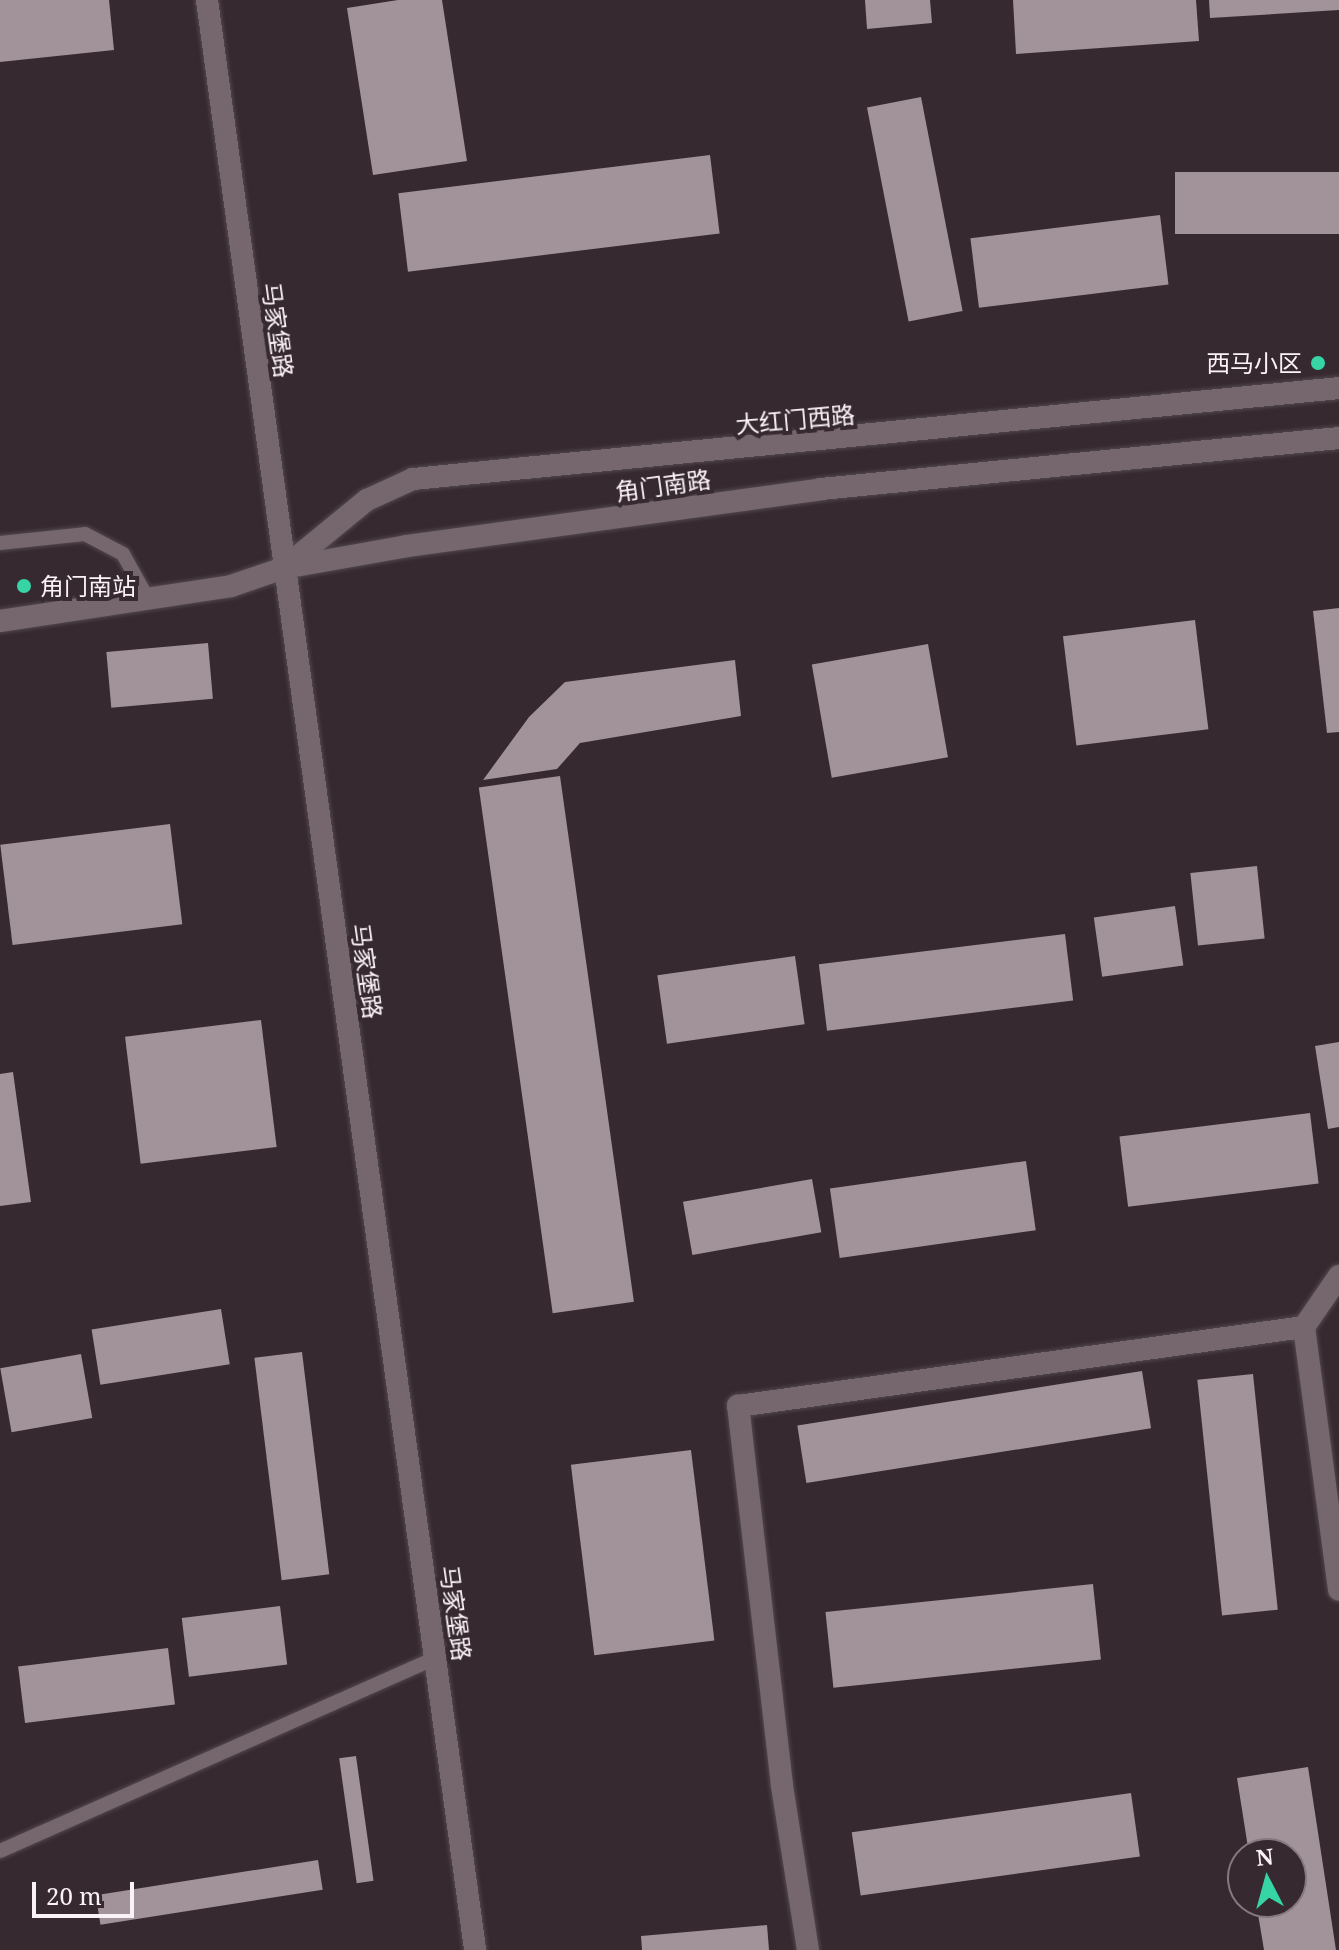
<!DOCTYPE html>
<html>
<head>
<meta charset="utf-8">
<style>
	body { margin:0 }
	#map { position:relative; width:1339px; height:1950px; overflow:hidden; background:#36292f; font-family:"Noto Serif","Noto Sans SC",serif }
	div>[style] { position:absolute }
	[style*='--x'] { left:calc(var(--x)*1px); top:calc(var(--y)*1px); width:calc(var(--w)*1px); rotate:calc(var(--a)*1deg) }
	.building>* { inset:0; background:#a29299; transform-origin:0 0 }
	.roads { filter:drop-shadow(0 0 2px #52484d) drop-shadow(0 0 2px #52484d) }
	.service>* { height:14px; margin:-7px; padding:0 7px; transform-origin:7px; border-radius:7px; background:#76676e }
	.minor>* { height:22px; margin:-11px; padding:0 11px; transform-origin:11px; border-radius:11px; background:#76676e }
	.tertiary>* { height:22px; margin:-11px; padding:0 11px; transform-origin:11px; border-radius:11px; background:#76676e }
	.secondary>* { height:22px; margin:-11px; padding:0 11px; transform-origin:11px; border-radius:11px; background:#76676e }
	.dots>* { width:22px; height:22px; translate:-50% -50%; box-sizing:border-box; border:4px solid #36292f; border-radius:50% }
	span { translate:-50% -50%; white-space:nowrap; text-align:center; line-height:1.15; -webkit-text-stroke:8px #36292f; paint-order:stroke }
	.street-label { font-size:24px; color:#fbf2f6 }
	.poi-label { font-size:24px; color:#fbf2f6 }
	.right { translate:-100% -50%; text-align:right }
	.left { translate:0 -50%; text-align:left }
	.north { position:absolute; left:1227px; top:1838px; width:80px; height:80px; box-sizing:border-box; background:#36292f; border:2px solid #85797f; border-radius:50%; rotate:354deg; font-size:22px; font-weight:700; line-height:32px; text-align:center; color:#fbf2f6 }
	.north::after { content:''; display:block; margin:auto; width:28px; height:36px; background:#37d4a6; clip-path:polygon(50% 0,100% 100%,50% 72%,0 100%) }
	.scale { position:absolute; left:32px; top:1882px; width:102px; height:36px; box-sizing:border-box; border:4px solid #fbf2f6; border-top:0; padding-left:10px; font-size:24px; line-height:28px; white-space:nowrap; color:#fbf2f6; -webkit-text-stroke:6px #36292f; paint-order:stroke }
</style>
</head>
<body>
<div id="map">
	<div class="building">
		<div style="clip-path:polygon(0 0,109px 0,114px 50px,0 62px)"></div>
		<div style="clip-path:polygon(398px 0,442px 0,467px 161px,373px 175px,347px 8px)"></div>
		<div style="clip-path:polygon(865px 0,930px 0,932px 23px,867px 29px)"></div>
		<div style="clip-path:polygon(1013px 0,1196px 0,1199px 41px,1016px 54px)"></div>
		<div style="clip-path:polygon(1209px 0,1339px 0,1339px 10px,1210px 18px)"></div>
		<div style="left:921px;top:97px;width:218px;height:55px;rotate:79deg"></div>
		<div style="left:710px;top:155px;width:79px;height:314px;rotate:83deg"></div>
		<div style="left:1339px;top:172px;width:62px;height:164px;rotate:90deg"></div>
		<div style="left:1160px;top:215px;width:70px;height:191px;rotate:83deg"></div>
		<div style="clip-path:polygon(1339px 608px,1339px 732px,1327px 733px,1313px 611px)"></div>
		<div style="left:1195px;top:620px;width:110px;height:133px;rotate:83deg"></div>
		<div style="left:208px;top:643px;width:56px;height:102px;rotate:85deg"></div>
		<div style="left:928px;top:644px;width:115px;height:118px;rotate:80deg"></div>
		<div style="clip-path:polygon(735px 660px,741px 716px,580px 743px,557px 769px,483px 780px,529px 717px,565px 682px)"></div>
		<div style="left:560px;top:776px;width:531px;height:82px;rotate:82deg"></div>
		<div style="left:170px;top:824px;width:101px;height:171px;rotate:83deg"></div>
		<div style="left:1257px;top:866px;width:73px;height:67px;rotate:84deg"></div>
		<div style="left:1175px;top:906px;width:60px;height:82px;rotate:82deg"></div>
		<div style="left:1065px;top:934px;width:67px;height:248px;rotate:83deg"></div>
		<div style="left:795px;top:956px;width:69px;height:139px;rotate:82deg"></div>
		<div style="left:261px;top:1020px;width:128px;height:137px;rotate:83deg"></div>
		<div style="clip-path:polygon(1339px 1042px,1339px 1127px,1328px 1129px,1315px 1046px)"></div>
		<div style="clip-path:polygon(13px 1072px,31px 1202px,0 1206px,0 1074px)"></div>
		<div style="left:1310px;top:1113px;width:71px;height:192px;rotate:83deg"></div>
		<div style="left:1026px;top:1161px;width:70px;height:198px;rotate:82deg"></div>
		<div style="left:812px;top:1179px;width:54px;height:131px;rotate:80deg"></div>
		<div style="left:221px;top:1309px;width:56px;height:131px;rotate:81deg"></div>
		<div style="left:302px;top:1352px;width:224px;height:48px;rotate:83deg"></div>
		<div style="left:81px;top:1354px;width:65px;height:82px;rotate:80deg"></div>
		<div style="left:1142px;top:1371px;width:58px;height:349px;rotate:81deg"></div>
		<div style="left:1253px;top:1374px;width:237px;height:56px;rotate:84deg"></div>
		<div style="left:691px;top:1450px;width:192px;height:121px;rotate:83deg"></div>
		<div style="left:1093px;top:1584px;width:76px;height:269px;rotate:84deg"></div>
		<div style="left:280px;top:1606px;width:59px;height:99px;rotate:83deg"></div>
		<div style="left:168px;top:1648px;width:57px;height:151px;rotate:83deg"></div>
		<div style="left:356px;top:1756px;width:126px;height:17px;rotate:82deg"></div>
		<div style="clip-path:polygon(1308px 1767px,1336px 1950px,1264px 1950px,1256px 1902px,1291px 1902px,1291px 1854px,1249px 1854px,1237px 1778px)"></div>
		<div style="left:1131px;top:1793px;width:64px;height:282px;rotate:82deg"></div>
		<div style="left:318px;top:1860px;width:30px;height:225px;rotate:81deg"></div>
		<div style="clip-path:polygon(767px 1925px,769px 1950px,642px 1950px,641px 1936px)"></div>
	</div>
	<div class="roads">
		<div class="service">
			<div style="--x:0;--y:543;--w:85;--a:-6"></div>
			<div style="--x:85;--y:534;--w:43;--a:27.8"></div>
			<div style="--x:123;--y:554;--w:54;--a:61"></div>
			<div style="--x:0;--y:1851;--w:477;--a:-23.9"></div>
		</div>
		<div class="minor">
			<div style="--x:1304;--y:1327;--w:265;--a:82.4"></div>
			<div style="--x:808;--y:1950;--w:167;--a:-99"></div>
			<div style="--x:782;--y:1785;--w:382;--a:-96.6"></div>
			<div style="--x:738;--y:1406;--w:571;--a:-7.95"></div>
			<div style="--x:1304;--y:1327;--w:62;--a:-55.5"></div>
		</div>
		<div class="tertiary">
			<div style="--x:285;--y:567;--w:106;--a:-39.3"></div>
			<div style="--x:367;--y:500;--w:51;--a:-24.5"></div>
			<div style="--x:413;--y:479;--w:930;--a:-5.61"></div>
			<div style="--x:0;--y:621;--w:234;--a:-8.6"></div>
			<div style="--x:231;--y:586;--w:56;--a:-18.8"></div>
			<div style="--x:284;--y:568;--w:125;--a:-10.1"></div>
			<div style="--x:407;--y:546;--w:418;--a:-7.8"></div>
			<div style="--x:821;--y:489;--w:521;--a:-5.62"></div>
		</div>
		<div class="secondary">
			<div style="--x:207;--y:0;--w:1968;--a:82.17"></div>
		</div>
	</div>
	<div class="dots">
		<div style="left:1318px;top:363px;background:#37d4a6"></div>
		<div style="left:24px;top:586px;background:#37d4a6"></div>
	</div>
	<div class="street-label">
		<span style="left:278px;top:330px;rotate:82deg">马家堡路</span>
		<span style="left:795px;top:419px;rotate:-5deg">大红门西路</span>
		<span style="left:663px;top:485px;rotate:-8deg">角门南路</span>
		<span style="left:367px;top:971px;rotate:82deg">马家堡路</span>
		<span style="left:456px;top:1613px;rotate:82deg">马家堡路</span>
	</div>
	<div class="poi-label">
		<span class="right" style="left:1302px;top:363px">西马小区</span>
		<span class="left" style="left:40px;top:586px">角门南站</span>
	</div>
	<div class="north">N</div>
	<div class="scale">20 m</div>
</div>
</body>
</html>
